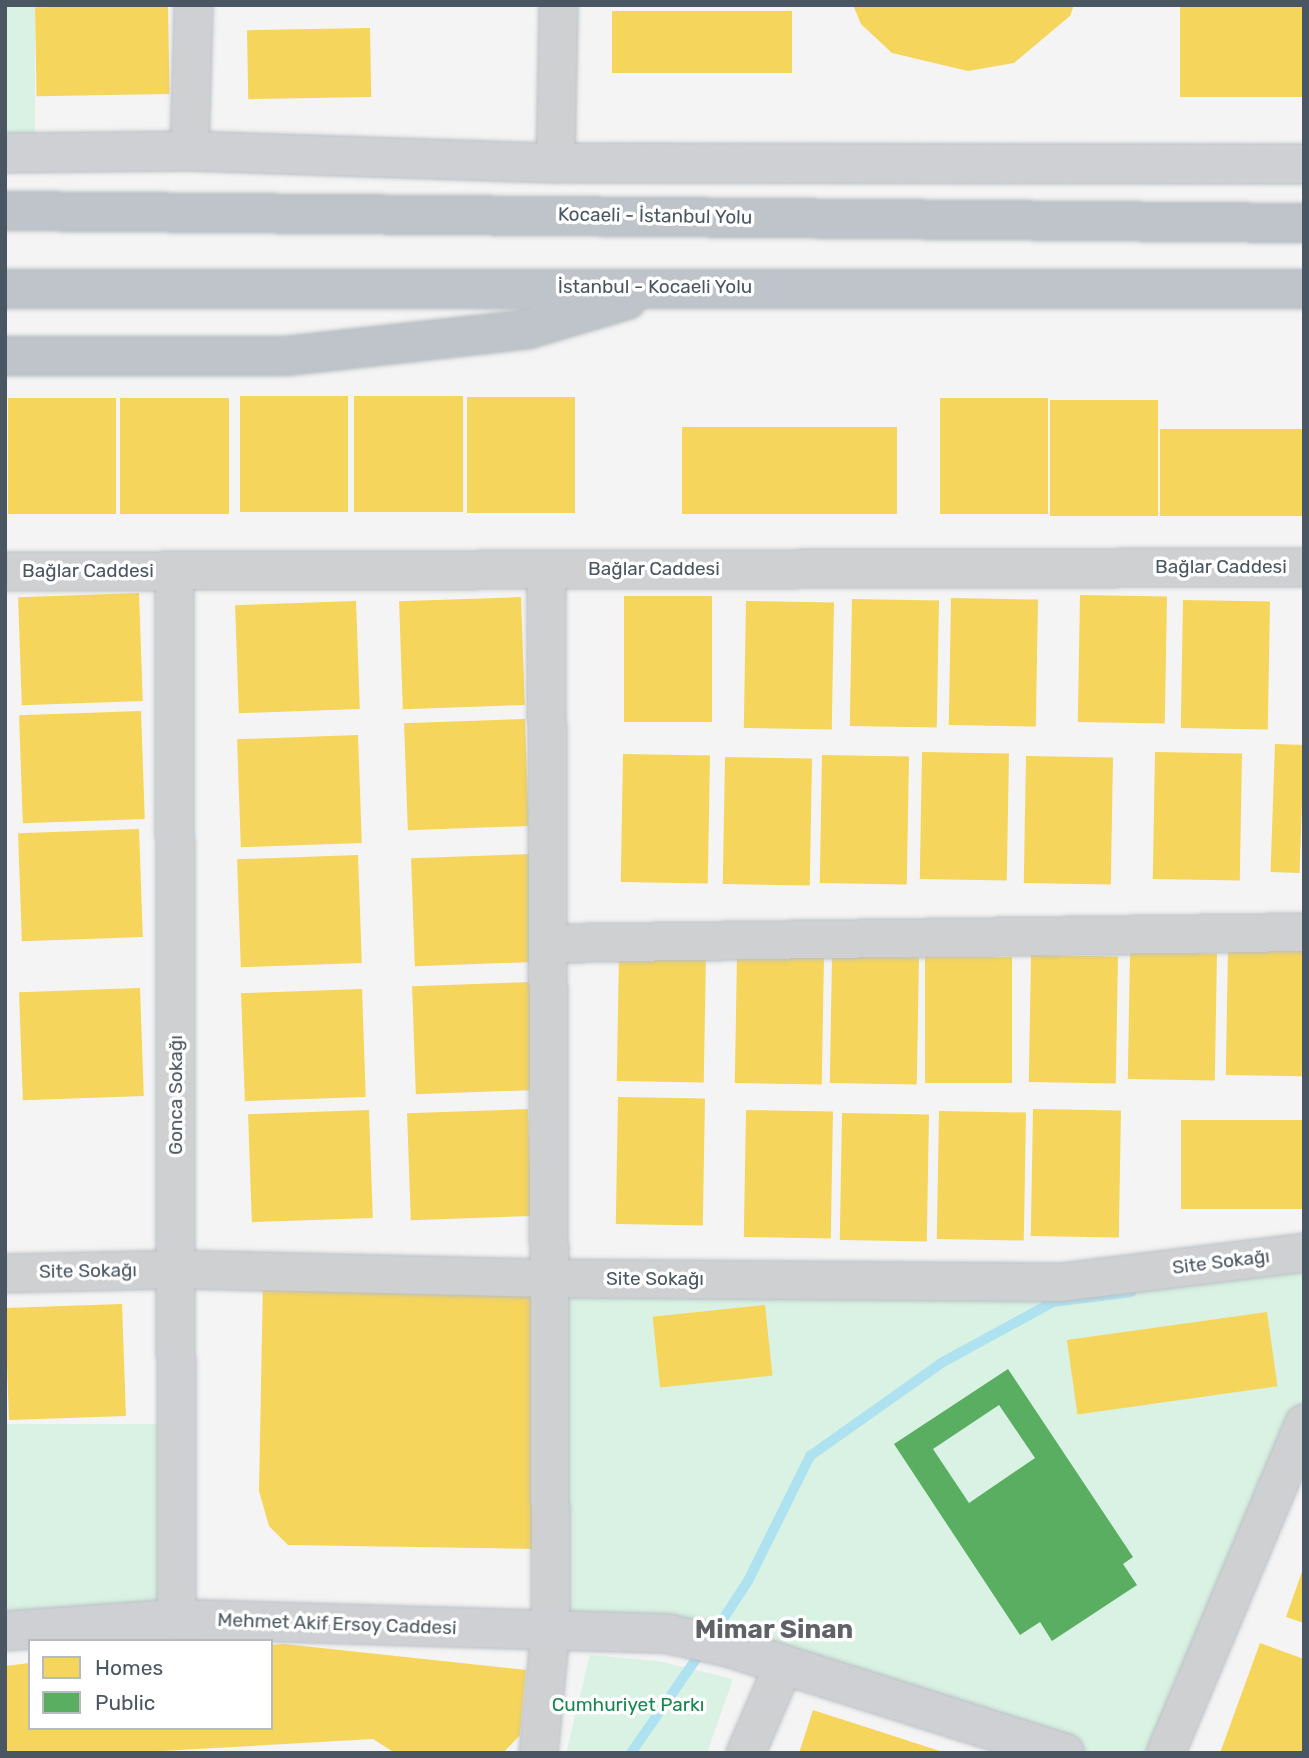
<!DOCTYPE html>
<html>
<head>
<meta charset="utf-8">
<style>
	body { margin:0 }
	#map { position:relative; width:1309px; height:1758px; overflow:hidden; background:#f4f4f4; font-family:Rubik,sans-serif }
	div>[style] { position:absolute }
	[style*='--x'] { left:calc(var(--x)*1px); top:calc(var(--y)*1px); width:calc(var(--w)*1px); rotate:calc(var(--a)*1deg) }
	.green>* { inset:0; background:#d9f2e3; transform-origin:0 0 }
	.homes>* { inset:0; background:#f6d55c; transform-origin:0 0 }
	.public>* { inset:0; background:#5aae61 }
	.stream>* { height:10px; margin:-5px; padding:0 5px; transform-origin:5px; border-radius:5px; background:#aee2f0 }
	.roads { filter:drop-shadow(0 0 2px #b9bec3) drop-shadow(0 0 2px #b9bec3) }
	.street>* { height:37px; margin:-18.5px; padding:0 18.5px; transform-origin:18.5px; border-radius:18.5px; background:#ced0d2 }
	.secondary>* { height:38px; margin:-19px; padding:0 19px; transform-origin:19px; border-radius:19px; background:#ced0d4 }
	.highway>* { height:38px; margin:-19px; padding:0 19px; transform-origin:19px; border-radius:19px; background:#bec4c9 }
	span { translate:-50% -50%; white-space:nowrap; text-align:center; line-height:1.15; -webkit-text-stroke:7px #fff; paint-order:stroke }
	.street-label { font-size:19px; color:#4a5661 }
	.park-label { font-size:19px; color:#17864f }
	.district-label { font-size:26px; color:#5f6368; font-weight:700 }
	.frame { position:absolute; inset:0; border:7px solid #4a5661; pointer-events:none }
	.legend { position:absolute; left:28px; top:1639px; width:245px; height:91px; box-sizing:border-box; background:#fff; border:2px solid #b7bbc0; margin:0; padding:9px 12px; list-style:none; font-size:21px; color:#4a5661 }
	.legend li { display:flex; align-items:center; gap:14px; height:35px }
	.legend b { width:35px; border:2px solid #b7bbc0 }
</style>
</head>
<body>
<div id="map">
	<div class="green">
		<div style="left:5px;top:5px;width:30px;height:148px"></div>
		<div style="clip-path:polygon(1304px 1252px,1304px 1423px,1165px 1753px,1065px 1753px,728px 1647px,550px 1630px,549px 1278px,1060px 1282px)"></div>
		<div style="left:176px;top:1424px;width:195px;height:171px;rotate:90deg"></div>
		<div style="clip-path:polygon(590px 1655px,658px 1661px,733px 1679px,707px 1753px,566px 1753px)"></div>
	</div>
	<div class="homes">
		<div style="left:168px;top:5px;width:89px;height:133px;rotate:89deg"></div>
		<div style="clip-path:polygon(853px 5px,1074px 5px,1070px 16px,1014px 63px,968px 71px,892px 53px,861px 24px)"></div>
		<div style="left:1180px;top:5px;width:124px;height:92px"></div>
		<div style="left:612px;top:11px;width:180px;height:62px"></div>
		<div style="left:370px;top:28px;width:69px;height:123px;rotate:89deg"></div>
		<div style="left:348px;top:396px;width:116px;height:108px;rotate:90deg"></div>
		<div style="left:463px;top:396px;width:116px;height:109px;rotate:90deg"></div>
		<div style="left:467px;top:397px;width:108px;height:116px"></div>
		<div style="left:8px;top:398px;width:108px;height:116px"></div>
		<div style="left:120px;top:398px;width:109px;height:116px"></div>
		<div style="left:940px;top:398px;width:108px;height:116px"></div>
		<div style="left:1050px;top:400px;width:108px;height:116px"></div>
		<div style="left:682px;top:427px;width:215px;height:87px"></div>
		<div style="left:1160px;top:429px;width:144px;height:87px"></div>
		<div style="left:139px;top:593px;width:108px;height:121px;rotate:88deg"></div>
		<div style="left:1080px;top:595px;width:87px;height:127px;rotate:1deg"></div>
		<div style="left:624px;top:596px;width:88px;height:126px"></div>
		<div style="left:521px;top:597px;width:108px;height:122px;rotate:88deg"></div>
		<div style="left:951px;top:598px;width:87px;height:127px;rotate:1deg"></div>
		<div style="left:852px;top:599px;width:87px;height:127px;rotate:1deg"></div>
		<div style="left:1183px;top:600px;width:87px;height:128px;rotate:1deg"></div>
		<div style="left:356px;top:601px;width:108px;height:121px;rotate:88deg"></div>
		<div style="left:746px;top:601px;width:88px;height:127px;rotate:1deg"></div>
		<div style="left:141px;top:711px;width:108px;height:122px;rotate:88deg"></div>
		<div style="left:525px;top:719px;width:107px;height:121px;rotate:88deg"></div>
		<div style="left:358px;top:735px;width:108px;height:121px;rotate:88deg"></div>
		<div style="left:1275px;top:744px;width:29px;height:128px;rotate:2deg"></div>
		<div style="left:922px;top:752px;width:87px;height:127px;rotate:1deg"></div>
		<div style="left:1155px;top:752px;width:87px;height:127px;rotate:1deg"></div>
		<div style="left:623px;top:754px;width:87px;height:128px;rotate:1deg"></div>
		<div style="left:822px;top:755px;width:87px;height:128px;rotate:1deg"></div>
		<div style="left:1026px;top:756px;width:87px;height:127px;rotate:1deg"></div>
		<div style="left:725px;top:757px;width:87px;height:127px;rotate:1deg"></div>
		<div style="left:139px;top:829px;width:108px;height:121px;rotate:88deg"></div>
		<div style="left:532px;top:854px;width:108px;height:121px;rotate:88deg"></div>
		<div style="left:358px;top:855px;width:108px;height:121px;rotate:88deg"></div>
		<div style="left:1228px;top:948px;width:76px;height:127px;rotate:1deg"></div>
		<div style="left:1130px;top:952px;width:87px;height:127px;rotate:1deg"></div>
		<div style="left:619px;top:953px;width:87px;height:128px;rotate:1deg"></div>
		<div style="left:737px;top:955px;width:87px;height:128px;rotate:1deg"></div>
		<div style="left:1031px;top:955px;width:87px;height:127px;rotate:1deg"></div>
		<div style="left:832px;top:956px;width:87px;height:127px;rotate:1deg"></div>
		<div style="left:925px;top:957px;width:87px;height:126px"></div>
		<div style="left:533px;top:982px;width:108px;height:121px;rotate:88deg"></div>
		<div style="left:140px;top:988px;width:108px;height:121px;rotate:88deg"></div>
		<div style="left:362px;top:989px;width:108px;height:121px;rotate:88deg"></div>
		<div style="left:618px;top:1097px;width:87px;height:127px;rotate:1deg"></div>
		<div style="left:528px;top:1109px;width:107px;height:121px;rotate:88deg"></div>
		<div style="left:1033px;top:1109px;width:88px;height:127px;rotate:1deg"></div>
		<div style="left:369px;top:1110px;width:108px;height:121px;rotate:88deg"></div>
		<div style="left:746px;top:1110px;width:87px;height:127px;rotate:1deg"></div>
		<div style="left:939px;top:1111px;width:87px;height:128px;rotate:1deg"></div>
		<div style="left:842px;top:1113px;width:87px;height:127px;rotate:1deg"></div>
		<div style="left:1304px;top:1120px;width:89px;height:123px;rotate:90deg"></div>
		<div style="clip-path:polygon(263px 1280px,543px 1284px,539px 1549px,288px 1545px,269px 1526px,259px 1491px)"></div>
		<div style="left:122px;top:1304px;width:112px;height:117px;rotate:88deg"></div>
		<div style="left:765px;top:1305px;width:71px;height:113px;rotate:84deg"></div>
		<div style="left:1267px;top:1312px;width:75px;height:202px;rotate:82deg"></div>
		<div style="clip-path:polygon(1303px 1569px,1304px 1569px,1304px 1623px,1286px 1617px)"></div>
		<div style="clip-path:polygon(1260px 1643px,1304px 1659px,1304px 1753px,1220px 1753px)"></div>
		<div style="clip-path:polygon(284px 1644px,526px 1670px,520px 1735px,503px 1753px,395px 1753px,373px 1739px,126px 1753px,5px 1753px,5px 1666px,30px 1663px,30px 1728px,271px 1728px,271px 1645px)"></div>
		<div style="clip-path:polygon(813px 1710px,943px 1752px,943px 1753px,799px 1753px)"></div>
	</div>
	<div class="public">
		<div style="clip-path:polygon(evenodd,1008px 1369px,1133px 1557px,1123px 1564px,1137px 1585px,1052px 1641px,1040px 1622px,1020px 1635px,894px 1444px,1008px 1369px,999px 1405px,1035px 1458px,969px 1503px,933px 1449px,999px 1405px)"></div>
	</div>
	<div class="stream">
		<div style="--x:712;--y:1636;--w:66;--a:-56.8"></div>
		<div style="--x:748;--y:1581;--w:140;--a:-63.6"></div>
		<div style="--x:810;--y:1456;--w:163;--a:-35.3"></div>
		<div style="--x:943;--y:1362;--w:125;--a:-28.6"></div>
		<div style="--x:1053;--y:1302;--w:79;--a:-7.3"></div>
		<div style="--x:631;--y:1753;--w:126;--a:-55.3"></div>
	</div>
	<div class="roads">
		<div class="street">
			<div style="--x:189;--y:151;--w:146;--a:-88.4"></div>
			<div style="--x:555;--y:163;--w:158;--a:-88.9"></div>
			<div style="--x:5;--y:571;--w:1299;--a:-0.18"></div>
			<div style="--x:174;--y:571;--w:1048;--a:89.89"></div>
			<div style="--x:551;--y:943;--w:753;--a:-0.84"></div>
			<div style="--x:5;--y:1273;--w:172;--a:-1.3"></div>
			<div style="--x:177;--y:1269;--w:372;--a:1.4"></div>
			<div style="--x:549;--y:1278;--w:511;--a:0.45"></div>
			<div style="--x:1060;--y:1282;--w:246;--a:-7"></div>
			<div style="--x:538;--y:1753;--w:124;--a:-84.4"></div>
			<div style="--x:550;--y:1630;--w:1061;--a:-90.22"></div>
			<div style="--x:745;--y:1753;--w:96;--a:-66.6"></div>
			<div style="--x:1165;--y:1753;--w:358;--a:-67.2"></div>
		</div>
		<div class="secondary">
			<div style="--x:5;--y:153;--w:184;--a:-0.6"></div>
			<div style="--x:189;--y:151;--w:366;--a:1.9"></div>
			<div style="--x:555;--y:163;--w:749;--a:0.08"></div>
			<div style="--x:5;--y:1631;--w:171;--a:-4"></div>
			<div style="--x:176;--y:1619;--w:493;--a:1.7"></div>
			<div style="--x:669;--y:1634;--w:60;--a:12.4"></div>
			<div style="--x:728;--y:1647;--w:353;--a:17.5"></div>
		</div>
		<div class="highway">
			<div style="--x:5;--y:211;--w:1299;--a:0.53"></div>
			<div style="--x:5;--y:289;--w:1299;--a:0"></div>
			<div style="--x:5;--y:356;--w:281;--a:0"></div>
			<div style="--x:286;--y:356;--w:244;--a:-6.3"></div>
			<div style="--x:529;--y:329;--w:102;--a:-16.5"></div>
		</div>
	</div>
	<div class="street-label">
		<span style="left:655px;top:216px;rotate:1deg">Kocaeli - İstanbul Yolu</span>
		<span style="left:655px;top:287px">İstanbul - Kocaeli Yolu</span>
		<span style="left:1221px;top:567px">Bağlar Caddesi</span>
		<span style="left:654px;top:569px">Bağlar Caddesi</span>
		<span style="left:88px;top:571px">Bağlar Caddesi</span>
		<span style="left:176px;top:1095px;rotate:-90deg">Gonca Sokağı</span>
		<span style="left:1221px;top:1262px;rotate:-7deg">Site Sokağı</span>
		<span style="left:88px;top:1271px;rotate:-1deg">Site Sokağı</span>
		<span style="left:655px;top:1279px">Site Sokağı</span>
		<span style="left:337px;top:1624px;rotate:2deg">Mehmet Akif Ersoy Caddesi</span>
	</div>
	<div class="park-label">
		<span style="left:628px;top:1705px">Cumhuriyet Parkı</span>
	</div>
	<div class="district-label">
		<span style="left:774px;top:1630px">Mimar Sinan</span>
	</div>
	<div class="frame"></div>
	<ul class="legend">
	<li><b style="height:19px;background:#f6d55c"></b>Homes</li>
	<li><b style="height:19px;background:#5aae61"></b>Public</li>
	</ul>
</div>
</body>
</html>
